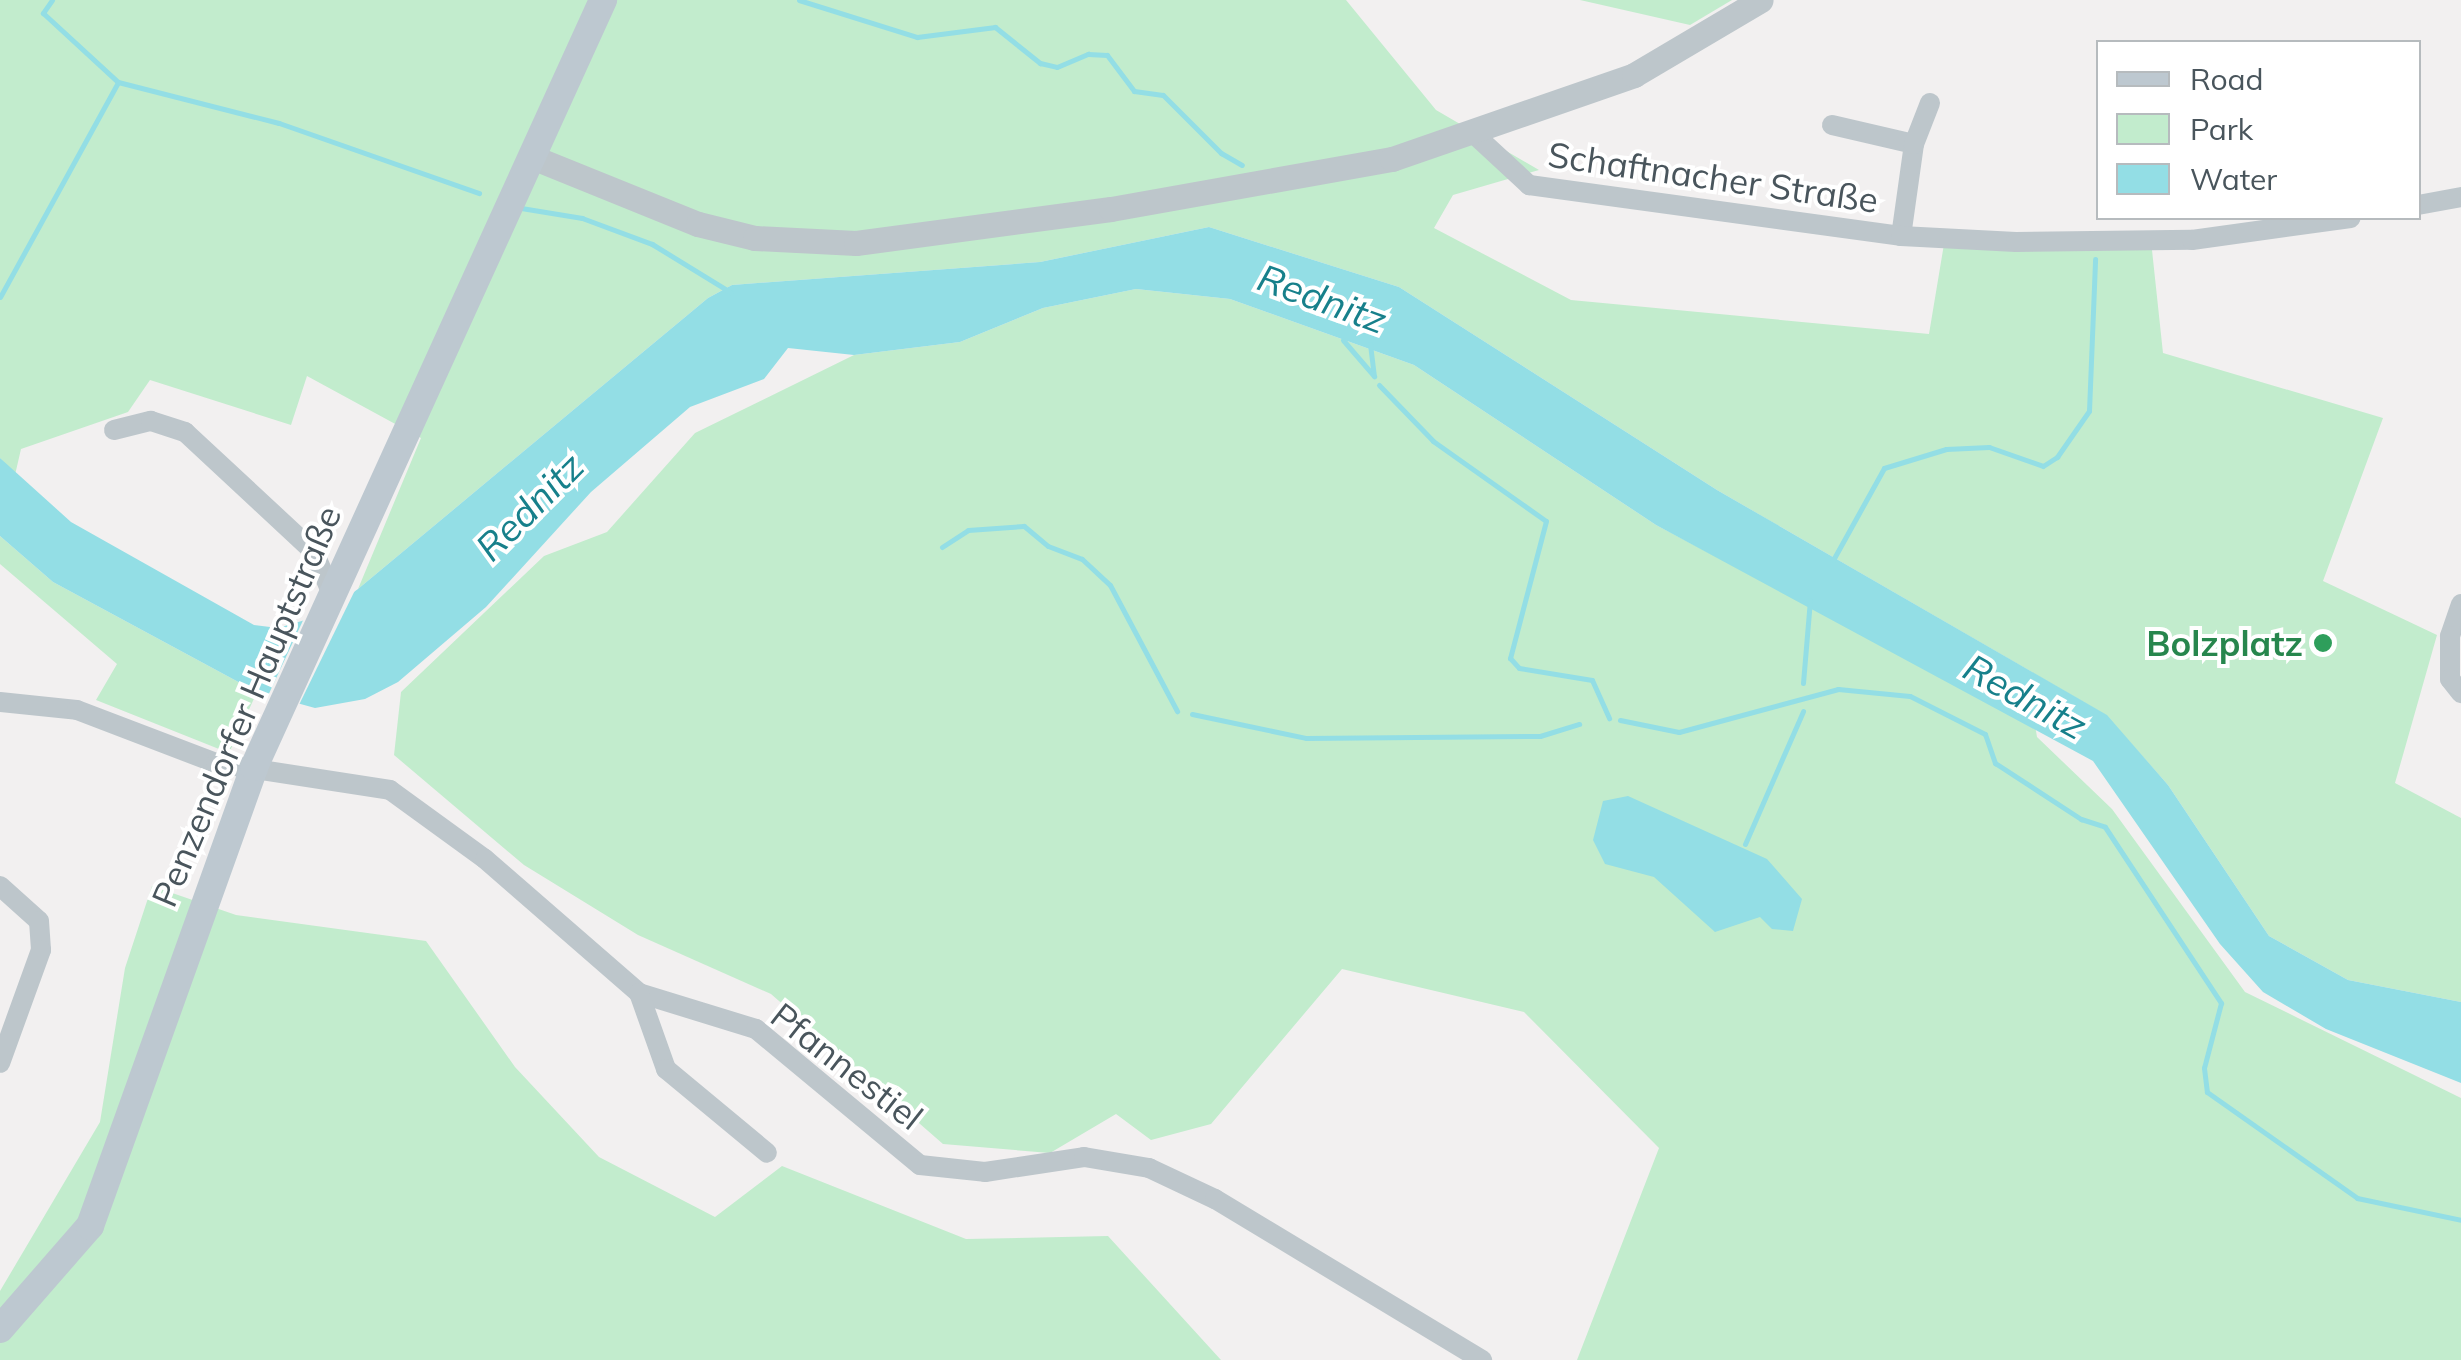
<!DOCTYPE html>
<html>
<head>
<meta charset="utf-8">
<style>
	body { margin:0 }
	#map { position:relative; width:2461px; height:1360px; overflow:hidden; background:#f2f0f0; font-family:Mulish,sans-serif }
	div>[style] { position:absolute }
	[style*='--x'] { left:calc(var(--x)*1px); top:calc(var(--y)*1px); width:calc(var(--w)*1px); rotate:calc(var(--a)*1deg) }
	.green>* { inset:0; background:#c2eccd }
	.water>* { inset:0; background:#93dee5 }
	.pier>* { inset:0; background:#f2f0f0 }
	.stream>* { height:5px; margin:-2.5px; padding:0 2.5px; transform-origin:2.5px; border-radius:2.5px; background:#93dee5 }
	.minor>* { height:20px; margin:-10px; padding:0 10px; transform-origin:10px; border-radius:10px; background:#bdc6cb }
	.tertiary>* { height:25px; margin:-12.5px; padding:0 12.5px; transform-origin:12.5px; border-radius:12.5px; background:#bdc6cb }
	.secondary>* { height:28px; margin:-14px; padding:0 14px; transform-origin:14px; border-radius:14px; background:#bdc8d0 }
	.dots>* { width:28px; height:28px; translate:-50% -50%; box-sizing:border-box; border:5px solid #fff; border-radius:50% }
	span { translate:-50% -50%; white-space:nowrap; text-align:center; line-height:1.15; -webkit-text-stroke:8px #fff; paint-order:stroke }
	.street-label { font-size:35px; color:#49555c }
	.leisure-label { font-size:35px; color:#27864d; font-weight:700 }
	.right { translate:-100% -50%; text-align:right }
	.water-label { font-size:38px; color:#17808b; font-style:italic }
	.legend { position:absolute; left:2096px; top:40px; width:325px; height:180px; box-sizing:border-box; background:#fff; border:2px solid #b6bbbe; margin:0; padding:12px 18px; list-style:none; font-size:30px; color:#49555c }
	.legend li { display:flex; align-items:center; gap:20px; height:50px }
	.legend b { width:50px; border:2px solid #b6bbbe }
</style>
</head>
<body>
<div id="map">
	<div class="green">
		<div style="clip-path:polygon(0 0,1346px 0,1436px 110px,1539px 170px,1453px 195px,1434px 228px,1571px 300px,1929px 334px,1944px 244px,2152px 250px,2163px 353px,2383px 418px,2323px 581px,2437px 635px,2395px 783px,2461px 818px,2461px 1002px,2348px 980px,2269px 936px,2168px 785px,2106px 715px,1717px 490px,1399px 287px,1209px 227px,1040px 262px,732px 285px,708px 298px,358px 589px,421px 438px,307px 376px,291px 425px,150px 380px,128px 412px,21px 449px,15px 475px,0 458px)"></div>
		<div style="clip-path:polygon(1580px 0,1732px 0,1690px 25px)"></div>
		<div style="clip-path:polygon(1136px 289px,1230px 299px,1414px 365px,1656px 525px,2035px 725px,2037px 737px,2112px 809px,2245px 992px,2461px 1098px,2461px 1360px,1577px 1360px,1659px 1148px,1524px 1012px,1342px 969px,1211px 1124px,1151px 1140px,1116px 1114px,1050px 1153px,943px 1144px,771px 994px,638px 935px,524px 865px,394px 755px,401px 692px,544px 556px,607px 532px,695px 433px,854px 355px,960px 342px,1043px 308px)"></div>
		<div style="clip-path:polygon(0 536px,53px 582px,257px 692px,229px 753px,96px 700px,117px 664px,0 564px)"></div>
		<div style="clip-path:polygon(152px 886px,236px 915px,426px 941px,515px 1067px,599px 1157px,715px 1217px,782px 1166px,966px 1239px,1108px 1236px,1221px 1360px,0 1360px,0 1291px,100px 1122px,125px 968px)"></div>
	</div>
	<div class="water">
		<div style="clip-path:polygon(1209px 227px,1399px 287px,1717px 490px,2107px 715px,2168px 785px,2269px 936px,2348px 980px,2461px 1002px,2461px 1083px,2326px 1029px,2263px 992px,2220px 944px,2093px 761px,1656px 525px,1414px 365px,1230px 299px,1136px 289px,1043px 308px,960px 342px,854px 355px,788px 348px,764px 379px,690px 407px,591px 492px,486px 607px,398px 682px,365px 699px,315px 708px,257px 692px,53px 582px,0 536px,0 458px,71px 522px,254px 625px,278px 628px,322px 615px,358px 589px,708px 298px,732px 285px,1040px 262px)"></div>
		<div style="clip-path:polygon(1628px 796px,1767px 859px,1802px 899px,1793px 931px,1772px 929px,1760px 917px,1715px 932px,1654px 877px,1605px 864px,1593px 840px,1603px 801px)"></div>
	</div>
	<div class="pier">
		<div style="clip-path:polygon(359px 582px,297px 709px,266px 700px,306px 614px)"></div>
	</div>
	<div class="stream">
		<div style="--x:52;--y:0;--w:16;--a:125"></div>
		<div style="--x:43;--y:13;--w:102;--a:42.6"></div>
		<div style="--x:118;--y:82;--w:166;--a:14.3"></div>
		<div style="--x:279;--y:123;--w:212;--a:19.3"></div>
		<div style="--x:799;--y:0;--w:124;--a:17.4"></div>
		<div style="--x:917;--y:37;--w:79;--a:-7.3"></div>
		<div style="--x:995;--y:27;--w:58;--a:38.7"></div>
		<div style="--x:1040;--y:63;--w:17;--a:13"></div>
		<div style="--x:1057;--y:67;--w:34;--a:-23"></div>
		<div style="--x:1088;--y:54;--w:19;--a:3"></div>
		<div style="--x:1107;--y:55;--w:45;--a:53.1"></div>
		<div style="--x:1134;--y:91;--w:29;--a:8"></div>
		<div style="--x:1163;--y:95;--w:82;--a:45"></div>
		<div style="--x:1221;--y:153;--w:24;--a:30"></div>
		<div style="--x:521;--y:208;--w:62;--a:9.3"></div>
		<div style="--x:582;--y:218;--w:75;--a:20.4"></div>
		<div style="--x:652;--y:244;--w:92;--a:31.6"></div>
		<div style="--x:0;--y:297;--w:245;--a:-61.2"></div>
		<div style="--x:1343;--y:340;--w:48;--a:49.3"></div>
		<div style="--x:1370;--y:344;--w:32;--a:83"></div>
		<div style="--x:1379;--y:385;--w:78;--a:46"></div>
		<div style="--x:1433;--y:441;--w:138;--a:35.3"></div>
		<div style="--x:1546;--y:521;--w:142;--a:104.7"></div>
		<div style="--x:1510;--y:658;--w:13;--a:48"></div>
		<div style="--x:1519;--y:668;--w:74;--a:9.3"></div>
		<div style="--x:1592;--y:680;--w:42;--a:65.9"></div>
		<div style="--x:942;--y:547;--w:31;--a:-33"></div>
		<div style="--x:968;--y:530;--w:56;--a:-4.1"></div>
		<div style="--x:1024;--y:526;--w:31;--a:40"></div>
		<div style="--x:1048;--y:546;--w:36;--a:21"></div>
		<div style="--x:1082;--y:559;--w:38;--a:43"></div>
		<div style="--x:1110;--y:585;--w:143;--a:62"></div>
		<div style="--x:1833;--y:560;--w:105;--a:-61"></div>
		<div style="--x:1884;--y:468;--w:65;--a:-17"></div>
		<div style="--x:1946;--y:449;--w:43;--a:-2.7"></div>
		<div style="--x:1989;--y:447;--w:57;--a:19.4"></div>
		<div style="--x:2043;--y:466;--w:17;--a:-33"></div>
		<div style="--x:2057;--y:457;--w:56;--a:-55.2"></div>
		<div style="--x:2089;--y:411;--w:152;--a:-87.7"></div>
		<div style="--x:1803;--y:683;--w:83;--a:-85.2"></div>
		<div style="--x:1192;--y:714;--w:116;--a:11.9"></div>
		<div style="--x:1306;--y:738;--w:234;--a:-0.5"></div>
		<div style="--x:1540;--y:736;--w:41;--a:-17.1"></div>
		<div style="--x:1620;--y:720;--w:60;--a:11.5"></div>
		<div style="--x:1679;--y:732;--w:165;--a:-15.1"></div>
		<div style="--x:1838;--y:689;--w:72;--a:5.6"></div>
		<div style="--x:1910;--y:696;--w:84;--a:26.9"></div>
		<div style="--x:1985;--y:734;--w:31;--a:71"></div>
		<div style="--x:1995;--y:763;--w:103;--a:33.1"></div>
		<div style="--x:2081;--y:819;--w:25;--a:18"></div>
		<div style="--x:2105;--y:827;--w:211;--a:56.6"></div>
		<div style="--x:2221;--y:1003;--w:67;--a:104.7"></div>
		<div style="--x:2204;--y:1068;--w:24;--a:83"></div>
		<div style="--x:2207;--y:1092;--w:184;--a:35.2"></div>
		<div style="--x:2357;--y:1198;--w:106;--a:11.9"></div>
		<div style="--x:1745;--y:844;--w:145;--a:-66.4"></div>
	</div>
	<div class="minor">
		<div style="--x:1832;--y:125;--w:84;--a:13"></div>
		<div style="--x:1914;--y:144;--w:93;--a:98"></div>
		<div style="--x:1475;--y:135;--w:74;--a:42.8"></div>
		<div style="--x:1529;--y:185;--w:375;--a:7.8"></div>
		<div style="--x:1901;--y:236;--w:115;--a:3"></div>
		<div style="--x:2016;--y:242;--w:176;--a:-0.7"></div>
		<div style="--x:2192;--y:240;--w:160;--a:-7.9"></div>
		<div style="--x:1914;--y:144;--w:44;--a:-68.7"></div>
		<div style="--x:2418;--y:205;--w:44;--a:-10.5"></div>
		<div style="--x:114;--y:430;--w:38;--a:-14"></div>
		<div style="--x:151;--y:421;--w:36;--a:18"></div>
		<div style="--x:185;--y:432;--w:176;--a:42.9"></div>
		<div style="--x:314;--y:552;--w:46;--a:66.8"></div>
		<div style="--x:2461;--y:604;--w:34;--a:109"></div>
		<div style="--x:2450;--y:636;--w:43;--a:90"></div>
		<div style="--x:2450;--y:679;--w:18;--a:52"></div>
		<div style="--x:0;--y:702;--w:77;--a:5.9"></div>
		<div style="--x:77;--y:710;--w:149;--a:20.9"></div>
		<div style="--x:216;--y:763;--w:176;--a:8.8"></div>
		<div style="--x:390;--y:790;--w:117;--a:36"></div>
		<div style="--x:485;--y:859;--w:204;--a:41"></div>
		<div style="--x:639;--y:993;--w:122;--a:17.1"></div>
		<div style="--x:756;--y:1029;--w:213;--a:39.7"></div>
		<div style="--x:920;--y:1165;--w:65;--a:6.1"></div>
		<div style="--x:985;--y:1172;--w:100;--a:-8.6"></div>
		<div style="--x:1084;--y:1157;--w:66;--a:9.6"></div>
		<div style="--x:1149;--y:1168;--w:73;--a:25.2"></div>
		<div style="--x:1215;--y:1199;--w:312;--a:31.1"></div>
		<div style="--x:0;--y:886;--w:52;--a:41.9"></div>
		<div style="--x:39;--y:921;--w:29;--a:86"></div>
		<div style="--x:41;--y:950;--w:120;--a:109.9"></div>
		<div style="--x:639;--y:993;--w:81;--a:70.4"></div>
		<div style="--x:666;--y:1069;--w:131;--a:39.7"></div>
	</div>
	<div class="tertiary">
		<div style="--x:532;--y:157;--w:179;--a:22"></div>
		<div style="--x:698;--y:224;--w:59;--a:13.8"></div>
		<div style="--x:755;--y:238;--w:101;--a:2.8"></div>
		<div style="--x:856;--y:243;--w:257;--a:-7.6"></div>
		<div style="--x:1111;--y:209;--w:285;--a:-10.1"></div>
		<div style="--x:1392;--y:159;--w:256;--a:-19.1"></div>
		<div style="--x:1634;--y:75;--w:147;--a:-30.6"></div>
	</div>
	<div class="secondary">
		<div style="--x:0;--y:1329;--w:137;--a:-48.9"></div>
		<div style="--x:90;--y:1226;--w:487;--a:-70.3"></div>
		<div style="--x:254;--y:767;--w:843;--a:-65.53"></div>
	</div>
	<div class="dots">
		<div style="left:2323px;top:643px;background:#2e9e5b"></div>
	</div>
	<div class="street-label">
		<span style="left:1713px;top:177px;rotate:8deg">Schaftnacher Straße</span>
		<span style="left:246px;top:706px;rotate:-67deg">Penzendorfer Hauptstraße</span>
		<span style="left:847px;top:1066px;rotate:38deg">Pfannestiel</span>
	</div>
	<div class="leisure-label">
		<span class="right" style="left:2303px;top:643px">Bolzplatz</span>
	</div>
	<div class="water-label">
		<span style="left:1322px;top:299px;rotate:20deg">Rednitz</span>
		<span style="left:530px;top:507px;rotate:-45deg">Rednitz</span>
		<span style="left:2025px;top:697px;rotate:29deg">Rednitz</span>
	</div>
	<ul class="legend">
	<li><b style="height:12px;background:#bdc8d0"></b>Road</li>
	<li><b style="height:28px;background:#c2eccd"></b>Park</li>
	<li><b style="height:28px;background:#93dee5"></b>Water</li>
	</ul>
</div>
</body>
</html>
